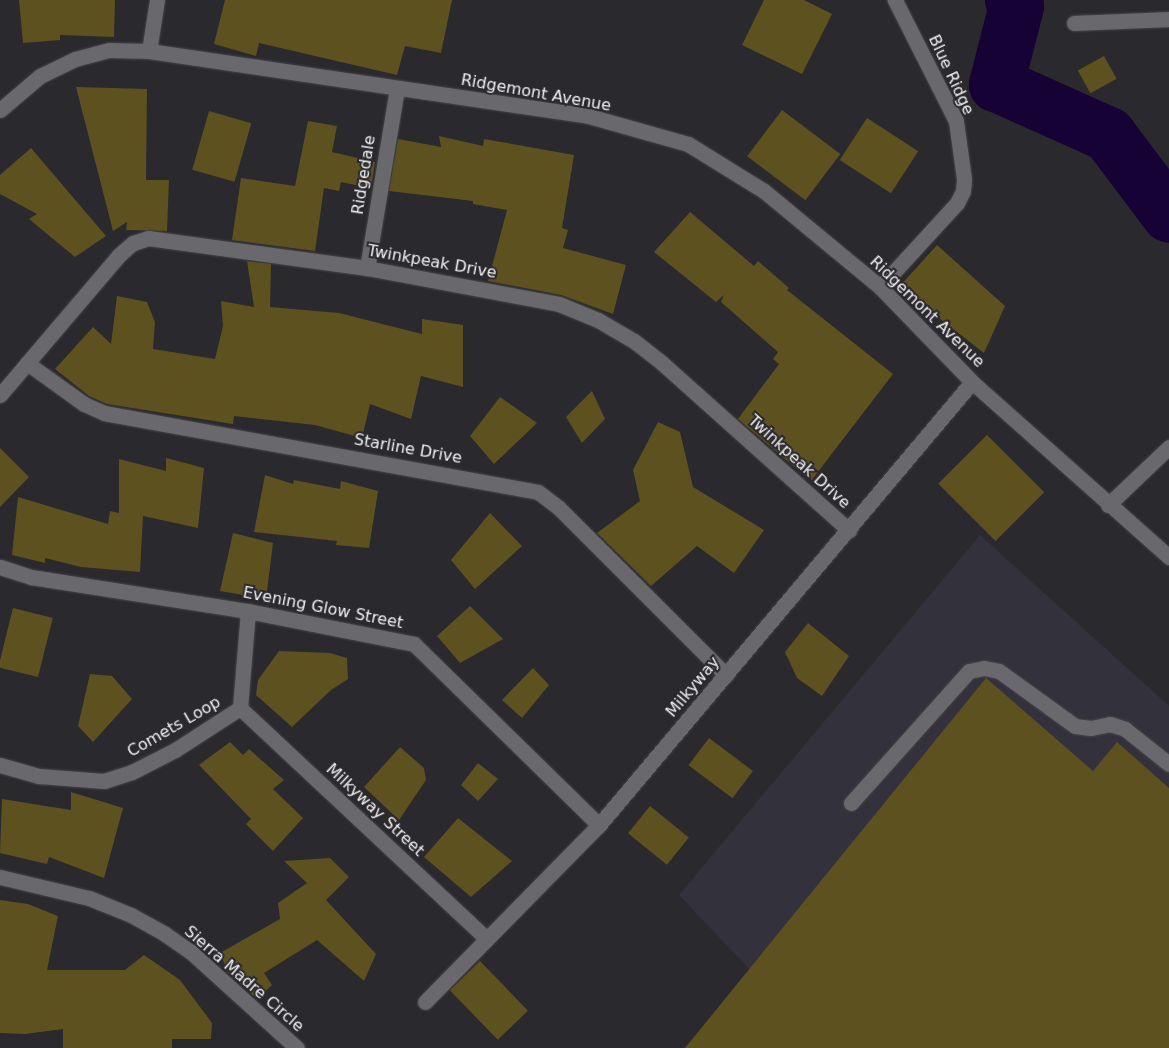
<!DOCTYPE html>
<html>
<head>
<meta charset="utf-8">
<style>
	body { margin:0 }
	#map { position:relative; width:1169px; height:1048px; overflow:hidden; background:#2a292d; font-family:"DejaVu Sans",sans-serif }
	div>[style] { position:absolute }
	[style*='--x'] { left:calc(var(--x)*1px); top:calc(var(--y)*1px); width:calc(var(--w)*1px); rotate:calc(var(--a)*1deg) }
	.built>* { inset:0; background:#33313b }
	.river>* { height:55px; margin:-27.5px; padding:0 27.5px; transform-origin:27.5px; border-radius:27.5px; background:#160235 }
	.building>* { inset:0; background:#5d5120; transform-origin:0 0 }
	.roads { filter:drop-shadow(0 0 1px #47464a) drop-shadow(0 0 1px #47464a) }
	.minor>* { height:15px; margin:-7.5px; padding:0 7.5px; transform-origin:7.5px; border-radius:7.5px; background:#69686d }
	span { translate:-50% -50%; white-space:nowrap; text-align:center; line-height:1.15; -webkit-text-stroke:4px #2a292d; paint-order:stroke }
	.street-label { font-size:16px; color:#f0eff2 }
</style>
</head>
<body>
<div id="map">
	<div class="built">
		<div style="clip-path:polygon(980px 535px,1169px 706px,1169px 1048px,684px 1048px,752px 972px,679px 895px)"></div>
	</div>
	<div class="river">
		<div style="--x:1012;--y:0;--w:7;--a:56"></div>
		<div style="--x:1016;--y:6;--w:81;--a:104.4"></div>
		<div style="--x:996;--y:84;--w:123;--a:24.1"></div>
		<div style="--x:1108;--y:134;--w:101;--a:53"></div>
	</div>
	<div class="building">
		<div style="clip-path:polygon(19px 0,115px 0,114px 37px,60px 35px,60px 40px,23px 43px)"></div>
		<div style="clip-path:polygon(225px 0,452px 0,441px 53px,405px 46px,397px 75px,259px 43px,256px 56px,214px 44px)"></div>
		<div style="clip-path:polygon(764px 0,804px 0,832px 14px,802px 74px,742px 45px)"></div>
		<div style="left:1104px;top:56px;width:26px;height:30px;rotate:61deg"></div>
		<div style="clip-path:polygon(76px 87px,147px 89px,146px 180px,169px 180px,167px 231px,126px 230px,127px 222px,113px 231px)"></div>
		<div style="left:782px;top:110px;width:73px;height:58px;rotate:37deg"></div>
		<div style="left:209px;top:111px;width:44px;height:61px;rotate:16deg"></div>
		<div style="left:867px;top:118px;width:61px;height:50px;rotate:33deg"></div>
		<div style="clip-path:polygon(308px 121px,337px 126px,332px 152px,375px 162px,371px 188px,341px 182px,339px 191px,324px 188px,315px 251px,232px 240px,241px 178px,295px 186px)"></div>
		<div style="clip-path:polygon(439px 136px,483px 146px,484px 139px,574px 155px,562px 228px,568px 230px,563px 248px,626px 265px,613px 314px,561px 295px,488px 281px,507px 210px,473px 204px,473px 201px,389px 191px,398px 139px,441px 147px)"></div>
		<div style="clip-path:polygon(31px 148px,106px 236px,75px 257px,29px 219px,37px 214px,0 194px,0 175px)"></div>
		<div style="clip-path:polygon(690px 212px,754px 266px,758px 261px,789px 288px,787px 290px,893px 374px,811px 481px,738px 419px,779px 364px,773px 359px,778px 352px,721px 302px,724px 295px,716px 302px,654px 252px)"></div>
		<div style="clip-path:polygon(937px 245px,1005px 306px,984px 353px,899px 287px)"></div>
		<div style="clip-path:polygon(247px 261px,271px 264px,270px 307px,339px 313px,422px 334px,422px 319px,463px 325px,463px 387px,421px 376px,411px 419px,370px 404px,362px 438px,315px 425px,234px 416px,233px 424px,107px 404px,89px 396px,55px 369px,93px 327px,111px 344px,117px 296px,147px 302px,155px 322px,153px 349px,215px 359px,223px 326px,221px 301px,254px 307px)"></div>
		<div style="clip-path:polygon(592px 391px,605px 419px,582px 443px,566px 417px)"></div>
		<div style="clip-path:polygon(500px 397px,537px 423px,494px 464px,470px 436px)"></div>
		<div style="clip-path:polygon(658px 422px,680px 432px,693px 487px,764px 530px,734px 573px,697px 546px,651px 586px,597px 533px,640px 501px,633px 470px)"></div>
		<div style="left:987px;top:435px;width:81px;height:69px;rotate:45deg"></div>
		<div style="clip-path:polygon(0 448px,29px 477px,0 507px)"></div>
		<div style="clip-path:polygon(166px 458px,204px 468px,198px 528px,143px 516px,140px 572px,81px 567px,45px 558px,45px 563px,12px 555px,18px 497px,108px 524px,110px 511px,119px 513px,119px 459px,166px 471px)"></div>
		<div style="clip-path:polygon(265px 475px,293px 484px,294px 480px,340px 489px,341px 481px,378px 491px,369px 548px,336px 545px,337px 541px,254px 532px)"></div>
		<div style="clip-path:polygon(490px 513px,522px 546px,475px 589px,451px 560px)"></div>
		<div style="clip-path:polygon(233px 533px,273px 543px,266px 599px,220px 591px)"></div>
		<div style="clip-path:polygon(470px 606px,503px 639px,460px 663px,437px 636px)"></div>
		<div style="left:13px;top:608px;width:41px;height:61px;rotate:14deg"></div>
		<div style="clip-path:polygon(808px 623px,849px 656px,822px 696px,797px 678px,785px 652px)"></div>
		<div style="clip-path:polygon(279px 651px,330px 653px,347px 658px,348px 679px,331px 690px,292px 727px,256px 695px,258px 680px)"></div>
		<div style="clip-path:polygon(533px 668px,549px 685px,522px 718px,502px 700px)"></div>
		<div style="clip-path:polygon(90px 674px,112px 676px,132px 699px,93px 742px,78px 726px)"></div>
		<div style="clip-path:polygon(986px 678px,1093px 771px,1117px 742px,1169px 788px,1169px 1048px,685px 1048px)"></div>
		<div style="left:709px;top:738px;width:55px;height:34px;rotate:37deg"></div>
		<div style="clip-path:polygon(230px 742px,243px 755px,249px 749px,284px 780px,273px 789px,303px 818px,273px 851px,246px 824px,251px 819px,199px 765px)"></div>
		<div style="clip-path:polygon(400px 747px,424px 768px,426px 780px,399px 820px,364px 787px)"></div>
		<div style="clip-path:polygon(478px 763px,498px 779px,478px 801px,461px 785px)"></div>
		<div style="clip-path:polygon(71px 792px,123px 808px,104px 878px,49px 857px,47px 864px,0 853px,2px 799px,71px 810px)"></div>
		<div style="left:650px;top:806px;width:50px;height:35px;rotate:39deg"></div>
		<div style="clip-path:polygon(458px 818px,512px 861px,471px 897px,424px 857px)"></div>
		<div style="clip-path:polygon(330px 858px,349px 877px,326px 900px,376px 954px,364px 981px,317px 940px,264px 973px,272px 985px,257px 999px,228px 973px,220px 953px,280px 919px,278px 903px,307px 883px,284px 861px)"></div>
		<div style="clip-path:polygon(0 900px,28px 904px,58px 916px,47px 970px,125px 970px,144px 955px,180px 980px,212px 1023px,211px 1039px,172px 1039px,172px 1048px,63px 1048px,63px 1029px,25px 1034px,0 1033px)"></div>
		<div style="left:480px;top:961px;width:69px;height:42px;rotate:46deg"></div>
	</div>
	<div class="roads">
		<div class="minor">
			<div style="--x:1074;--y:23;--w:95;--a:-2.4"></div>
			<div style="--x:149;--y:51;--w:52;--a:-81.1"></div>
			<div style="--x:0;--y:110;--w:52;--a:-40.4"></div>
			<div style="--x:40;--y:76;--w:39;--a:-26"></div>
			<div style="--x:75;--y:59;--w:35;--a:-15"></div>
			<div style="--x:109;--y:50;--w:40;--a:1.4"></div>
			<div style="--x:149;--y:51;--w:441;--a:8.4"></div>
			<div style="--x:585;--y:115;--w:107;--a:15.7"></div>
			<div style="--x:688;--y:144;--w:89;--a:31.7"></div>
			<div style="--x:764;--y:191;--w:151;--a:39.6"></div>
			<div style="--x:880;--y:287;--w:132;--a:45.9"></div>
			<div style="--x:972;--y:382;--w:264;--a:41.6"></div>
			<div style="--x:367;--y:268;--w:182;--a:-80.5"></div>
			<div style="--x:880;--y:287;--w:114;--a:-47.5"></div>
			<div style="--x:957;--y:203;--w:13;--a:-63"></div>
			<div style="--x:963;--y:191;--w:12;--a:-85"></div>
			<div style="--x:964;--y:179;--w:59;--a:-97.9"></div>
			<div style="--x:956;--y:121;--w:136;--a:-116.8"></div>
			<div style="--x:27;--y:363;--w:70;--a:35.7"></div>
			<div style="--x:84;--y:404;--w:22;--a:24"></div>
			<div style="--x:104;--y:413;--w:441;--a:10.3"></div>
			<div style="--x:538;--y:492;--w:26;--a:37"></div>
			<div style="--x:559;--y:508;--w:236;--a:45"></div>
			<div style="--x:0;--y:395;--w:184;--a:-49.6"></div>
			<div style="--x:119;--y:255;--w:18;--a:-41"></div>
			<div style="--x:133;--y:243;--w:16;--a:-18"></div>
			<div style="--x:148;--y:238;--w:221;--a:7.8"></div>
			<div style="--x:367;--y:268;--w:195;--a:10.6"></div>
			<div style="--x:559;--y:304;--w:42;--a:22.3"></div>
			<div style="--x:598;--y:320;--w:42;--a:30.3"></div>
			<div style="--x:634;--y:341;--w:36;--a:38"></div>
			<div style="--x:662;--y:363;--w:251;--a:41.8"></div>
			<div style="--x:1108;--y:505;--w:84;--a:-43.6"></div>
			<div style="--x:0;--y:567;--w:33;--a:18"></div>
			<div style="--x:31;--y:577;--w:220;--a:8.9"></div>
			<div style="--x:248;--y:611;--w:169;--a:11.2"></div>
			<div style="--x:414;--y:644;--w:259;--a:44.4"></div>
			<div style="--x:240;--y:708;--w:337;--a:43.1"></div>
			<div style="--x:0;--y:765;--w:41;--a:15.8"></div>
			<div style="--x:39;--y:776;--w:65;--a:4.4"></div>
			<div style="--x:104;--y:781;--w:29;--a:-18"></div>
			<div style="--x:132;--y:772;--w:48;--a:-27.1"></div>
			<div style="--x:175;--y:750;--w:77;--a:-32.9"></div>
			<div style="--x:240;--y:708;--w:97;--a:-85.3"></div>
			<div style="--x:851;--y:803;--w:177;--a:-48.2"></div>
			<div style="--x:969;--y:671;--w:15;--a:-11"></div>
			<div style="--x:984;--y:668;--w:15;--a:11"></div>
			<div style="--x:999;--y:671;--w:94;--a:35.9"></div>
			<div style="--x:1075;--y:726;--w:16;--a:7"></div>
			<div style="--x:1091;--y:728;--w:19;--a:-12"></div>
			<div style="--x:1110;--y:724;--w:16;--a:18"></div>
			<div style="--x:1125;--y:729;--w:56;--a:38.5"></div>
			<div style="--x:0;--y:877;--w:91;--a:13.3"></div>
			<div style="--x:89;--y:898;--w:45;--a:22"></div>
			<div style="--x:131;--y:915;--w:39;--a:29"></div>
			<div style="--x:165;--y:934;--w:32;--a:35"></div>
			<div style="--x:191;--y:952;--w:143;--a:42.2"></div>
			<div style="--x:425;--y:1002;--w:248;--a:-45.5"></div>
			<div style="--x:599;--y:825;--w:579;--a:-49.9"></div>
		</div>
	</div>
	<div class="street-label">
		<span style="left:951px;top:75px;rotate:65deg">Blue Ridge</span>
		<span style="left:536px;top:93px;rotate:10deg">Ridgemont Avenue</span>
		<span style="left:364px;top:175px;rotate:-81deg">Ridgedale</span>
		<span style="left:432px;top:262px;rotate:10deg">Twinkpeak Drive</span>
		<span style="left:927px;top:312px;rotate:44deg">Ridgemont Avenue</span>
		<span style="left:408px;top:449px;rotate:10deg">Starline Drive</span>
		<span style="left:799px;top:462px;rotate:42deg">Twinkpeak Drive</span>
		<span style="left:323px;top:608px;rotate:11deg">Evening Glow Street</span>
		<span style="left:693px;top:687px;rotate:-50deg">Milkyway</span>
		<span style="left:174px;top:727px;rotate:-30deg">Comets Loop</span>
		<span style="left:375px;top:810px;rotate:43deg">Milkyway Street</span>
		<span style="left:244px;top:979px;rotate:41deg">Sierra Madre Circle</span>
	</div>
</div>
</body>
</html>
